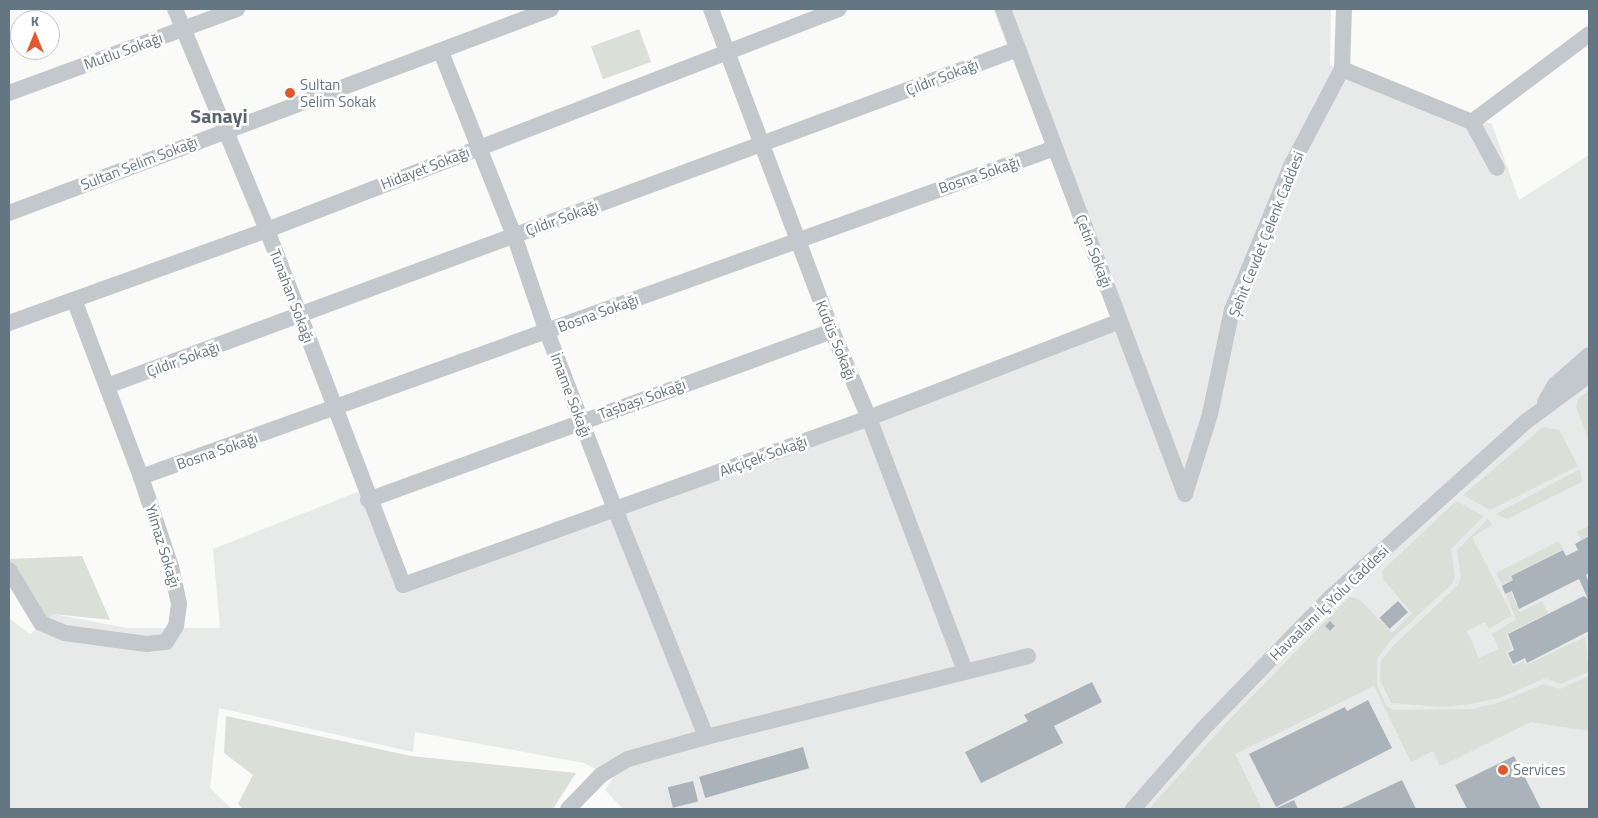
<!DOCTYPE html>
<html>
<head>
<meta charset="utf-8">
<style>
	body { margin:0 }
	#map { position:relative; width:1598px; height:818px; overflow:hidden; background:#fafaf8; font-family:"Titillium Web",sans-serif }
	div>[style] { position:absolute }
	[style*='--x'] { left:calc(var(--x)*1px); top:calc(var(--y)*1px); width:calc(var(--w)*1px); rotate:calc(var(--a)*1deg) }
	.built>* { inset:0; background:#e8e9e9 }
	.green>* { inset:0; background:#dadfd7; transform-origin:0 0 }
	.building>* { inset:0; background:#aab3b9; transform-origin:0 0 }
	.street>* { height:16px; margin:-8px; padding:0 8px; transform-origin:8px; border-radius:8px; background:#c3c8cc }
	.dots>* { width:14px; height:14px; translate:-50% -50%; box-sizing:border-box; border:2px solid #fff; border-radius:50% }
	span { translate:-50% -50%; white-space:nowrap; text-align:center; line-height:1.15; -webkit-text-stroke:5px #fff; paint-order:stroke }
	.street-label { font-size:15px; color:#657683 }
	.poi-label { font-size:15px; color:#657683 }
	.left { translate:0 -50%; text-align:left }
	.district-label { font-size:20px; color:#57646e; font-weight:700 }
	.frame { position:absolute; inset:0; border:10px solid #657683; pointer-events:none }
	.north { position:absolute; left:10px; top:10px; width:50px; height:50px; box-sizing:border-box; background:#fff; border:1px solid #c1c8cd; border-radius:50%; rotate:0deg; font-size:14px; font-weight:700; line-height:20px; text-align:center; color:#657683 }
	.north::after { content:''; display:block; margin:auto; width:18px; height:22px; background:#e4572e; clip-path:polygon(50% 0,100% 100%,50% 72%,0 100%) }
</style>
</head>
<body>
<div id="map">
	<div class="built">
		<div style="clip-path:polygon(993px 9px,1331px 9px,1330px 65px,1492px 124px,1519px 200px,1589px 155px,1589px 809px,623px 809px,605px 790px,613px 778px,584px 763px,415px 732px,413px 752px,219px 708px,210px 788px,232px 809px,9px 809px,9px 618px,30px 634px,54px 614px,127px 628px,220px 628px,213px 549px,365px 489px,404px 582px,1113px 318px)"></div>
	</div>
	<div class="green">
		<div style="left:639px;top:29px;width:35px;height:51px;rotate:70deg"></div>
		<div style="clip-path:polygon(1589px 390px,1589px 441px,1576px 407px,1578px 399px)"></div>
		<div style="clip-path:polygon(1543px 427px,1559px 430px,1578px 466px,1490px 510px,1463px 495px)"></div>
		<div style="clip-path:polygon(1580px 469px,1582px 482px,1507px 519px,1496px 514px)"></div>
		<div style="clip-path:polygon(1456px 501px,1484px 516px,1451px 549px,1455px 576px,1452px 584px,1392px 639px,1377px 659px,1377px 685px,1386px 706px,1394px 710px,1473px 709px,1498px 703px,1544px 684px,1560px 689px,1589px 676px,1589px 731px,1531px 722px,1443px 765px,1439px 765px,1433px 751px,1411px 762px,1374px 686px,1235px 754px,1262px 809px,1149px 809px,1227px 722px,1345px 601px,1350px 597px,1359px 599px,1392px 633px,1412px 613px,1383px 579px,1382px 571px)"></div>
		<div style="clip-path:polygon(1488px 519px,1492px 525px,1472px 537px,1512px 615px,1489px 629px,1485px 622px,1467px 631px,1479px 658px,1499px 649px,1492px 634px,1516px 619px,1506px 594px,1511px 592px,1520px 612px,1542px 601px,1548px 613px,1506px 634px,1512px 649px,1506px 652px,1513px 666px,1524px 661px,1526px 665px,1585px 637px,1589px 672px,1560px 684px,1546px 678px,1499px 698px,1470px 704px,1443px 707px,1391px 703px,1380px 680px,1381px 661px,1393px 646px,1457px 586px,1461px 577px,1457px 550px)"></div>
		<div style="clip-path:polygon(1589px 526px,1589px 535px,1581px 540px,1577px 532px)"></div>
		<div style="clip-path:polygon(1559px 541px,1563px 549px,1510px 576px,1512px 580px,1502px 585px,1496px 573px)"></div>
		<div style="clip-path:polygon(82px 556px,110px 620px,54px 614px,45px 621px,9px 564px,9px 559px)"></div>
		<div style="clip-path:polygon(226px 716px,411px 756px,576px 773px,553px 809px,243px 809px,238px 804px,253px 775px,224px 753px)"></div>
	</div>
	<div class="building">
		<div style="clip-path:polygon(1589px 536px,1589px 573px,1586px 575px,1589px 583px,1589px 631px,1527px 663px,1525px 658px,1513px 664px,1508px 653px,1514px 650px,1508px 634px,1584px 596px,1588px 599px,1579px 579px,1519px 609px,1512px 591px,1505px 594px,1502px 586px,1513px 580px,1511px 576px,1563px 550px,1566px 556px,1578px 550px,1575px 544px)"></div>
		<div style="left:1398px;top:601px;width:15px;height:25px;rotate:48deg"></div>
		<div style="left:1330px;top:621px;width:7px;height:7px;rotate:45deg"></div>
		<div style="clip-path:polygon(1092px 682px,1102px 702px,1054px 726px,1063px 743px,981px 783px,965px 752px,1028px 721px,1024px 715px)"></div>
		<div style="clip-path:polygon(1368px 700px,1392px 748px,1276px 807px,1249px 754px,1345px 707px,1347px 711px)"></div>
		<div style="left:803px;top:747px;width:22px;height:108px;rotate:74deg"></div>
		<div style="clip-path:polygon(1514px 756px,1541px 809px,1467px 809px,1455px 785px)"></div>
		<div style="clip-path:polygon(1402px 780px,1416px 809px,1340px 809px)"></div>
		<div style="left:693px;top:781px;width:21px;height:26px;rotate:76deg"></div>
		<div style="clip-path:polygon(1294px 800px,1298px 809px,1278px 809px,1277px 808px)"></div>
	</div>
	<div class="street">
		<div style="--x:175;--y:9;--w:239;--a:67.4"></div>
		<div style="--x:267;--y:230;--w:380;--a:69"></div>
		<div style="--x:403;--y:585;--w:495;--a:-19.7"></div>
		<div style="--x:869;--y:418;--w:269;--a:-21.1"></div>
		<div style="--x:711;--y:9;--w:344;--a:69.4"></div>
		<div style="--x:832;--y:331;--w:95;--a:67"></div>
		<div style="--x:869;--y:418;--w:271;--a:69.2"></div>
		<div style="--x:1003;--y:9;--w:518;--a:69.43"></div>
		<div style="--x:441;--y:52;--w:197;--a:68.3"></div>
		<div style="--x:514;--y:235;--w:102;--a:71.2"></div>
		<div style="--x:547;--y:332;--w:190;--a:69"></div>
		<div style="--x:615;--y:509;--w:245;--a:68.2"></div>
		<div style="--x:1342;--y:69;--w:140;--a:22.2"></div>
		<div style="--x:1472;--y:122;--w:52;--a:61.5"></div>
		<div style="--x:9;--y:93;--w:243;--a:-20.2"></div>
		<div style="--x:1472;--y:122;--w:146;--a:-36.9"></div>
		<div style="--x:9;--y:213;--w:579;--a:-20.63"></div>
		<div style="--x:9;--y:323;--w:274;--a:-19.8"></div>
		<div style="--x:267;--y:230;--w:613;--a:-21.12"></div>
		<div style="--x:107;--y:386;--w:971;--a:-20.3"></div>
		<div style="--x:1545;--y:402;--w:20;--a:-60"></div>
		<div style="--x:1555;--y:385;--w:45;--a:-41.4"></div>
		<div style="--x:141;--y:477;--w:971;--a:-19.8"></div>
		<div style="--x:1185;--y:494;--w:84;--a:-72.6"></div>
		<div style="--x:1210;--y:414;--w:106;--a:-78.1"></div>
		<div style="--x:1232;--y:310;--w:156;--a:-67.7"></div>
		<div style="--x:1291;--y:166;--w:110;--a:-62.3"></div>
		<div style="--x:1342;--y:69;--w:60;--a:-88.1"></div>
		<div style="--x:368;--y:500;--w:494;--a:-20"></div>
		<div style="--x:9;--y:570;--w:62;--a:58.9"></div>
		<div style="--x:41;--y:623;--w:26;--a:23"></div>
		<div style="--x:65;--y:633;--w:82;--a:7.7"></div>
		<div style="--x:146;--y:644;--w:20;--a:-6"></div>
		<div style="--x:166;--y:642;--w:19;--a:-58"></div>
		<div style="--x:176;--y:626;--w:22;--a:-82"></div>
		<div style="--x:179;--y:604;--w:38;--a:-102"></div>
		<div style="--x:171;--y:567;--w:95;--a:-108.4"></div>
		<div style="--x:141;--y:477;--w:189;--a:-110.7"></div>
		<div style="--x:568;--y:809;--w:47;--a:-45.9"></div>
		<div style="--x:601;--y:775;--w:31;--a:-31"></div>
		<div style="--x:628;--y:759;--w:81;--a:-15.8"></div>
		<div style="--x:706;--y:737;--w:332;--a:-14.1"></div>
		<div style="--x:1133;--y:809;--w:106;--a:-48.8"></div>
		<div style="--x:1203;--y:729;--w:182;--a:-45.9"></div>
		<div style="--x:1330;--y:598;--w:266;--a:-42"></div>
		<div style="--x:1528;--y:420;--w:76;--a:-36.4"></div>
	</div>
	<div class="dots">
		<div style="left:290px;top:93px;background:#e4572e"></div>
		<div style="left:1503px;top:770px;background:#e4572e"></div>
	</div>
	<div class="street-label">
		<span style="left:123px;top:51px;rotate:-20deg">Mutlu Sokağı</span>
		<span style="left:942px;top:77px;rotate:-21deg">Çıldır Sokağı</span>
		<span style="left:139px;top:163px;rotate:-21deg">Sultan Selim Sokağı</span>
		<span style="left:425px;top:168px;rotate:-21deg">Hidayet Sokağı</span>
		<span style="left:979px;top:175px;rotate:-19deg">Bosna Sokağı</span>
		<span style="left:562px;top:218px;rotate:-20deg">Çıldır Sokağı</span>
		<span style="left:1266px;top:234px;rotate:-68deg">Şehit Cevdet Çelenk Caddesi</span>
		<span style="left:1094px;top:251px;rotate:69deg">Çetin Sokağı</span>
		<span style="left:292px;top:296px;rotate:69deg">Tunahan Sokağı</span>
		<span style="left:598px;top:313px;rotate:-20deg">Bosna Sokağı</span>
		<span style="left:836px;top:340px;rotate:68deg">Kudüs Sokağı</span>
		<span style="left:183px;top:359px;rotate:-20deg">Çıldır Sokağı</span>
		<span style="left:571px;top:395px;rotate:69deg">İmame Sokağı</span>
		<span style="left:642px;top:399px;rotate:-20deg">Taşbaşı Sokağı</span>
		<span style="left:217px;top:451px;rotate:-19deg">Bosna Sokağı</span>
		<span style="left:763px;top:456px;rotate:-20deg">Akçiçek Sokağı</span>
		<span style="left:163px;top:546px;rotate:73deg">Yılmaz Sokağı</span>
		<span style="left:1329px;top:603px;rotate:-44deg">Havaalanı İç Yolu Caddesi</span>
	</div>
	<div class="poi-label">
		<span class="left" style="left:300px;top:93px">Sultan<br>Selim Sokak</span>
		<span class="left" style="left:1513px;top:770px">Services</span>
	</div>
	<div class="district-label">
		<span style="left:219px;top:115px">Sanayi</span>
	</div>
	<div class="frame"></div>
	<div class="north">K</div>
</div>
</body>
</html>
